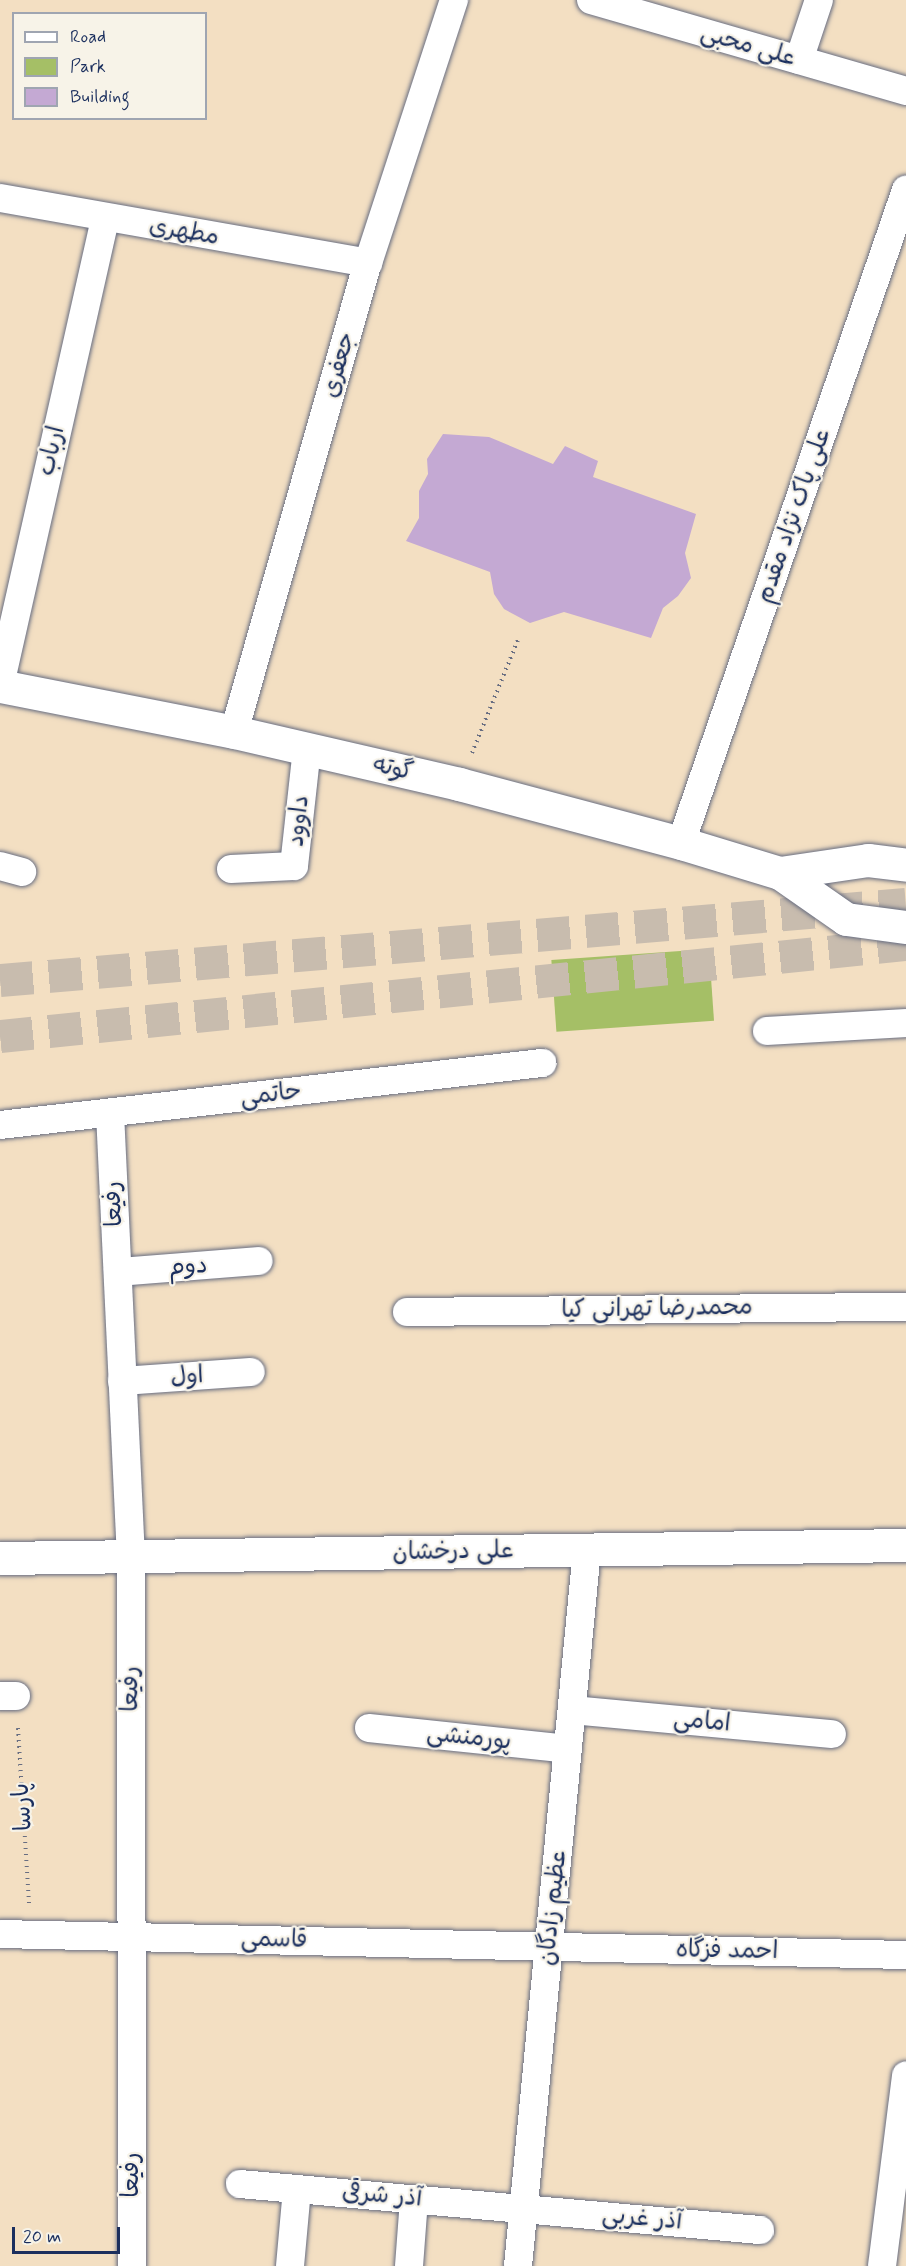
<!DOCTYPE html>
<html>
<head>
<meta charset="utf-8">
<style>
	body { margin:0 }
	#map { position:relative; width:906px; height:2266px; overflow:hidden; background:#f3dfc2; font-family:Mynerve,"Playpen Sans Arabic",sans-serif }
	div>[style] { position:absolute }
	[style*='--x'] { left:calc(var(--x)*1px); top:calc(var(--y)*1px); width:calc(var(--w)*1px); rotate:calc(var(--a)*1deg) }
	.green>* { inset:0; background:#a5bf66; transform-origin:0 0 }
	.building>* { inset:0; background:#c4a9d3 }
	.primary-tunnel>* { height:33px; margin-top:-16.5px; transform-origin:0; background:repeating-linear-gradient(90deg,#c8bcae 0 33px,transparent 0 49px) }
	.path>* { height:4px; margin-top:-2px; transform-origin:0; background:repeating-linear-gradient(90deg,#676d81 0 1.5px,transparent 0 6px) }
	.roads { filter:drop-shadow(0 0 2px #676d81) drop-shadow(0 0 2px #676d81) }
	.street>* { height:28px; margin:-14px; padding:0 14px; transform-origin:14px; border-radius:14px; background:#fff }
	.secondary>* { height:33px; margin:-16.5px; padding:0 16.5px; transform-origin:16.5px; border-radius:16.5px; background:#fff }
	span { translate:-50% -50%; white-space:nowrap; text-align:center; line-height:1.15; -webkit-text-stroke:4.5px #f7f3e8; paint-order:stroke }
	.street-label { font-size:24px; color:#1b2f5e }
	.legend { position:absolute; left:12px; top:12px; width:195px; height:108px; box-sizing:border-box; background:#f7f3e8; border:2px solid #9fa5b1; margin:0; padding:8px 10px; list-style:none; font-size:18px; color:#1b2f5e }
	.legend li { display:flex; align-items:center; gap:12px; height:30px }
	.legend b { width:30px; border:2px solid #9fa5b1 }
	.scale { position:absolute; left:12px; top:2227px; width:108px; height:27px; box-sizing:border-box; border:3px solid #1b2f5e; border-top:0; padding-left:8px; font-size:18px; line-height:21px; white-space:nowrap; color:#1b2f5e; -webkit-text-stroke:4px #f7f3e8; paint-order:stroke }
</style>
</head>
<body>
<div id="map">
	<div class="green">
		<div style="left:709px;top:949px;width:72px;height:158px;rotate:86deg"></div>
	</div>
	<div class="building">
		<div style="clip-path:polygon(443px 434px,489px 437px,553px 464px,565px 446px,598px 461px,593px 477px,696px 514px,685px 553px,691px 578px,678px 596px,663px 608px,651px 638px,564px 612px,530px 623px,504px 609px,494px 594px,490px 572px,406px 541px,419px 518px,419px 491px,428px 474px,427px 459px)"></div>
	</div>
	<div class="primary-tunnel">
		<div style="--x:0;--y:980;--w:909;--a:-4.8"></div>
		<div style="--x:0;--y:1036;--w:911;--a:-5.8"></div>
	</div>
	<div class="path">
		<div style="--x:472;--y:753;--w:125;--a:-67.9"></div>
		<div style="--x:18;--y:1728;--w:176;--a:86.4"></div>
	</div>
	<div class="roads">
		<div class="street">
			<div style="--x:591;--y:0;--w:328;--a:16.1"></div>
			<div style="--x:799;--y:60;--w:63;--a:-71.6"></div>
			<div style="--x:0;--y:198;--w:374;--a:10"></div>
			<div style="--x:0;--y:685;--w:479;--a:-77.3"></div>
			<div style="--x:234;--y:732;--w:488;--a:-74.1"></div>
			<div style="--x:368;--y:263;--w:277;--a:-71.9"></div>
			<div style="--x:681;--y:843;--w:691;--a:-70.99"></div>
			<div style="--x:0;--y:866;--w:23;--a:15"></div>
			<div style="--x:231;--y:869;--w:63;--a:-2.7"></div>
			<div style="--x:294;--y:866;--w:118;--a:-83.7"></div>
			<div style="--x:767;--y:1031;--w:139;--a:-3.3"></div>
			<div style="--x:110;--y:1113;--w:443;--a:87.3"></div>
			<div style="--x:131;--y:1556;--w:710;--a:89.92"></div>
			<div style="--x:0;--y:1125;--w:546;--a:-6.53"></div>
			<div style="--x:118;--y:1272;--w:141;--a:-4.5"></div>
			<div style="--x:407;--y:1312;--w:499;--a:-0.6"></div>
			<div style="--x:122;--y:1381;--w:129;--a:-4"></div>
			<div style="--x:0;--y:1696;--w:16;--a:0"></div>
			<div style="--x:572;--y:1710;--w:261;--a:5.3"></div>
			<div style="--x:369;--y:1728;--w:200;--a:6"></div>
			<div style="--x:0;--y:1934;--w:906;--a:1.33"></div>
			<div style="--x:240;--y:2184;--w:522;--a:5.06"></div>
			<div style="--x:290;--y:2266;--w:77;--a:-84.8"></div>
			<div style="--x:409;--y:2266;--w:67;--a:-85.7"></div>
			<div style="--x:518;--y:2266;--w:719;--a:-84.5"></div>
			<div style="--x:882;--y:2266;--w:192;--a:-82.8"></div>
		</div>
		<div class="secondary">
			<div style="--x:0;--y:686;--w:238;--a:11.1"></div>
			<div style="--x:234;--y:732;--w:231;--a:13"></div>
			<div style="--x:459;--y:784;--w:230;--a:14.9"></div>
			<div style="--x:681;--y:843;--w:103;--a:16.9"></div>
			<div style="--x:780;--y:873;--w:80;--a:34.9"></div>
			<div style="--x:846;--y:919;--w:61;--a:7.6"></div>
			<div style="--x:780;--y:873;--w:89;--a:-8.4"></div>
			<div style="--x:868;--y:860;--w:38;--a:7"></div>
			<div style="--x:0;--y:1558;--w:906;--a:-0.82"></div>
		</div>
	</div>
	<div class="street-label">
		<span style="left:748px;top:46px;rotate:16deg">علی محبی</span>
		<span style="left:184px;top:232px;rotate:10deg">مطهری</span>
		<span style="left:339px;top:365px;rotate:-74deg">جعفری</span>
		<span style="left:52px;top:451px;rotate:-77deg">ارباب</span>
		<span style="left:794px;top:516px;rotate:-71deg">علی پاک نژاد مقدم</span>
		<span style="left:393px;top:769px;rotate:13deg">گوته</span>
		<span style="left:299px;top:821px;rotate:-84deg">داوود</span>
		<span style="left:271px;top:1095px;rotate:-7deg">حاتمی</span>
		<span style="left:114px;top:1204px;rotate:-93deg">رفیعا</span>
		<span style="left:188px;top:1267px;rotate:-4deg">دوم</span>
		<span style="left:657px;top:1309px;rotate:-1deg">محمدرضا تهرانی کیا</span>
		<span style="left:187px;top:1377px;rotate:-4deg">اول</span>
		<span style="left:453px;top:1552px;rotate:-1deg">علی درخشان</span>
		<span style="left:131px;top:1689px;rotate:-90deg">رفیعا</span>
		<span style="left:702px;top:1722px;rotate:5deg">امامی</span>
		<span style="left:469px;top:1738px;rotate:6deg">پورمنشی</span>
		<span style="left:23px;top:1807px;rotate:-94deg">پارسا</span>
		<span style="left:553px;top:1908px;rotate:-84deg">عظیم زادگان</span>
		<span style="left:274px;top:1940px;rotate:1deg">قاسمی</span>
		<span style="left:727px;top:1951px;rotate:1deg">احمد فزگاه</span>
		<span style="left:132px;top:2175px;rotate:-90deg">رفیعا</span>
		<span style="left:382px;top:2196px;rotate:5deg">آذر شرقی</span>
		<span style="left:642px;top:2219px;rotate:5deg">آذر غربی</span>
	</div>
	<ul class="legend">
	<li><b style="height:8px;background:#fff"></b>Road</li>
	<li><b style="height:16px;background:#a5bf66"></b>Park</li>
	<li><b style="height:16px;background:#c4a9d3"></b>Building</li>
	</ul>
	<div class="scale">20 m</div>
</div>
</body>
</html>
